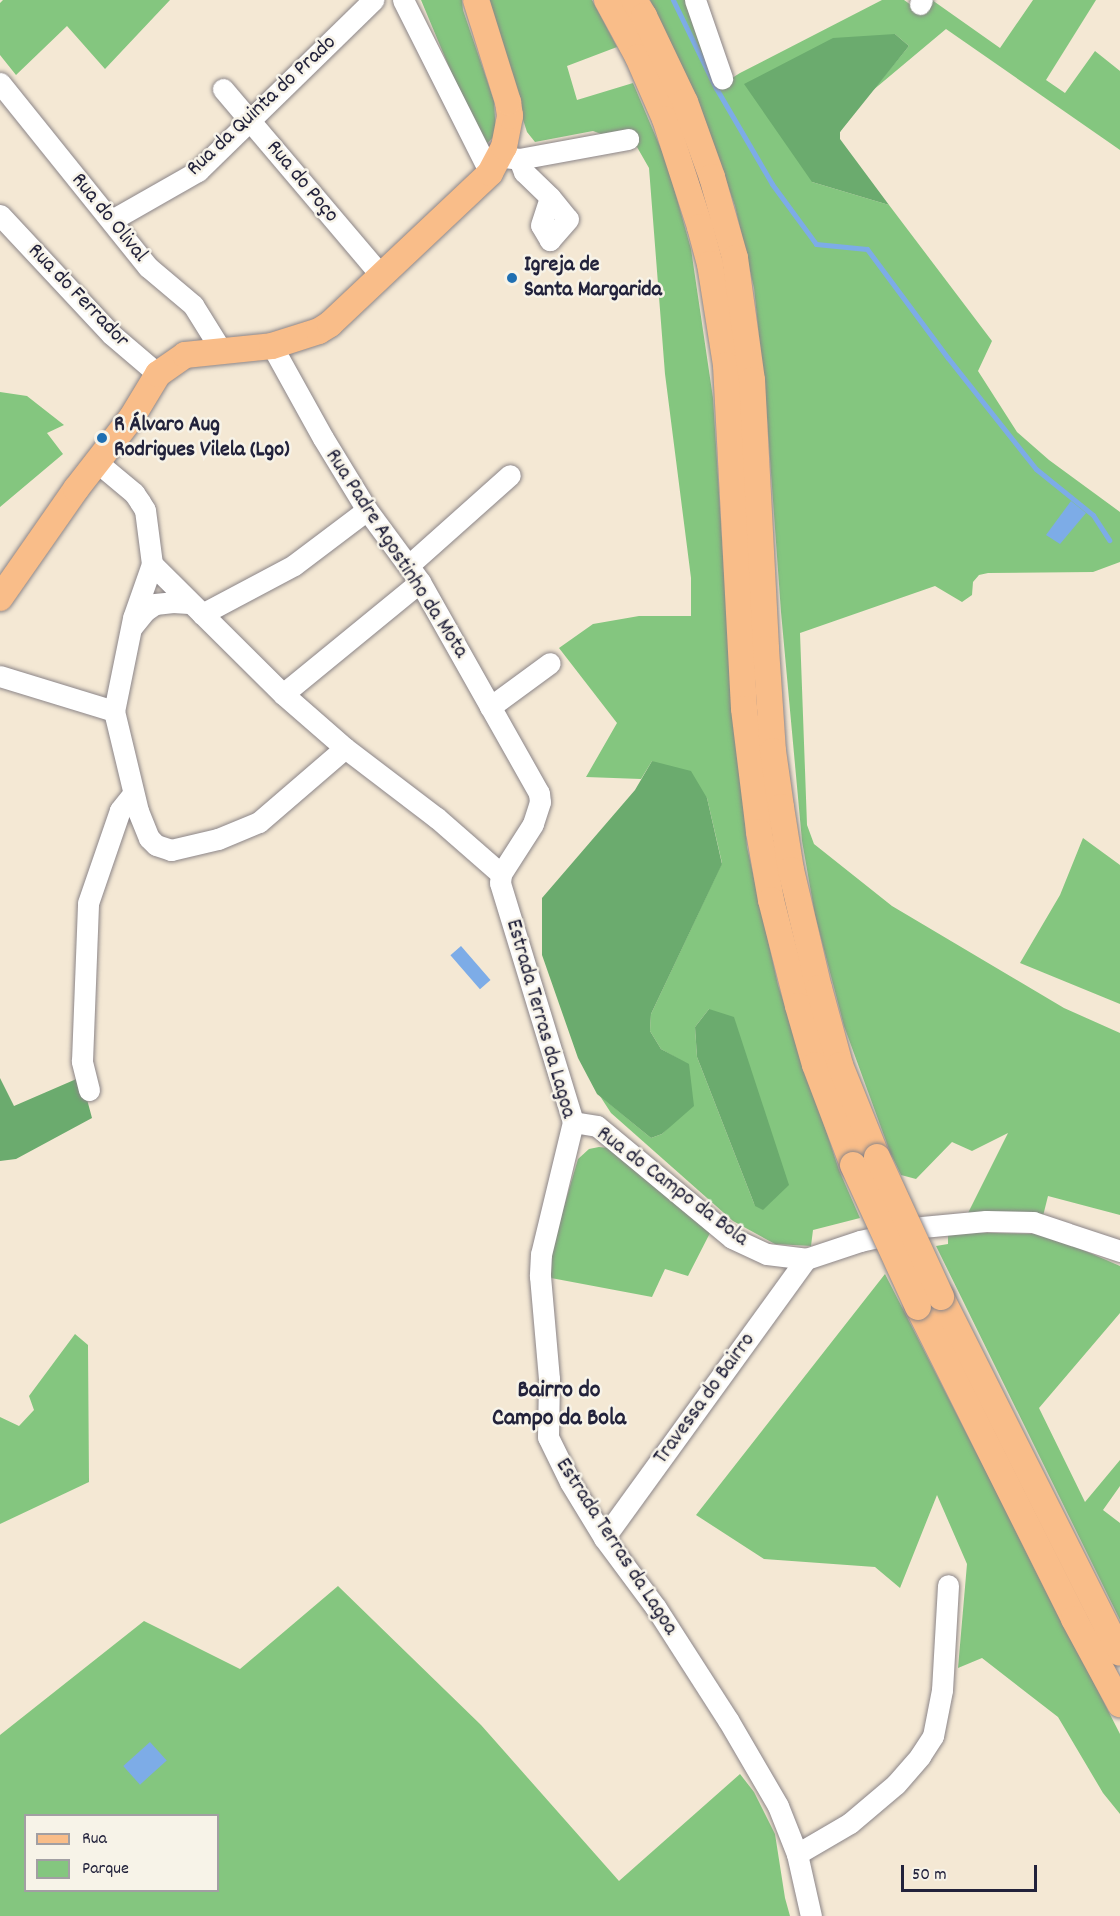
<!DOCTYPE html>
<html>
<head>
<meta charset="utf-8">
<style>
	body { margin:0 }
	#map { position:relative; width:1120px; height:1916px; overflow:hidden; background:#f4e8d4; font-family:Dekko,sans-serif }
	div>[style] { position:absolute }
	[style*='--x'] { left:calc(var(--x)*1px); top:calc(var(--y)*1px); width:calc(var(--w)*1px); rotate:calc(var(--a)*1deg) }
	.green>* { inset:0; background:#84c67f }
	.forest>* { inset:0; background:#6bab6e }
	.water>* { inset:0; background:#7dace7; transform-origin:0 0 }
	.stream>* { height:5px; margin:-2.5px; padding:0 2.5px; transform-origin:2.5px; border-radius:2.5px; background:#7dace7 }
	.roads { filter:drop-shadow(0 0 2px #8b8588) drop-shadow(0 0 2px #8b8588) }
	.minor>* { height:21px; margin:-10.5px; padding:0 10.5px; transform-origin:10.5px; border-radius:10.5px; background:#fff }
	.major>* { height:26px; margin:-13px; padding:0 13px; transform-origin:13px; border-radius:13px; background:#f9bd89 }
	.bridges { filter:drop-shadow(0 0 2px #8b8588) drop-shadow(0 0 2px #8b8588) }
	.major-bridge>* { height:26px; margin:-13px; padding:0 13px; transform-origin:13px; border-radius:13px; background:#f9bd89 }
	.dots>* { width:16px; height:16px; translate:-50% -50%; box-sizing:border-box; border:3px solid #f7f3e8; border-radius:50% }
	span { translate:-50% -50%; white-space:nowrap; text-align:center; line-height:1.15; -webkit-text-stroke:5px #f7f3e8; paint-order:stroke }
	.street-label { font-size:22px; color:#22223b }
	.poi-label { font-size:22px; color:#22223b; font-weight:700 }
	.left { translate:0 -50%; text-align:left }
	.neighbourhood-label { font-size:24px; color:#22223b; font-weight:700 }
	.legend { position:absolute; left:24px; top:1814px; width:195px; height:78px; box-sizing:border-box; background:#f7f3e8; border:2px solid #a29fa3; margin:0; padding:8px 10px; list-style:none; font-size:18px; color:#22223b }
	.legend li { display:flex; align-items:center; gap:12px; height:30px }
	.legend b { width:30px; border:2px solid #a29fa3 }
	.scale { position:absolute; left:901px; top:1865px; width:136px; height:27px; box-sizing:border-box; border:3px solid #22223b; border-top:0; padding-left:8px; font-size:18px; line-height:21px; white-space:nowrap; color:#22223b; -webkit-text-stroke:4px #f7f3e8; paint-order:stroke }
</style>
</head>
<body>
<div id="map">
	<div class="green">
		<div style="clip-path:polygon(3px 0,170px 0,105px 69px,67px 26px,16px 75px,0 55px,0 3px)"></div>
		<div style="clip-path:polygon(421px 0,462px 0,463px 10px,494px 101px,496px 134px,483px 148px)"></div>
		<div style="clip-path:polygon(evenodd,490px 0,592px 0,617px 47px,567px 66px,577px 100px,633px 83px,667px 163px,691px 249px,713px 398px,724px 572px,747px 847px,778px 985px,839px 1170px,860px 1218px,813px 1230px,811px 1246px,775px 1244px,733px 1221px,611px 1113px,600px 1096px,651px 1138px,662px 1134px,672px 1124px,689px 1065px,661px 1049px,650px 1031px,651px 1014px,722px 863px,707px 798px,652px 761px,641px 779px,586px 777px,617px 723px,559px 648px,593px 624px,639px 616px,691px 616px,691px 578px,665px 374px,649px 168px,637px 147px,593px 131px,535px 142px,527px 132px,488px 12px,490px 0,709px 1009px,755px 1206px,697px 1057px,695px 1027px,709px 1009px)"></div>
		<div style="clip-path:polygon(650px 0,691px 0,721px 85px,740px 73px,882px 0,904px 0,925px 15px,932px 0,1000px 48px,1033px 0,1096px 0,1046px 80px,1065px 93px,1095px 51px,1120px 71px,1120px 150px,946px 29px,872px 91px,909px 46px,895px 34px,812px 182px,889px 205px,992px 341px,978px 371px,1017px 432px,1049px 460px,1120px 512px,1120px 562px,1093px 572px,988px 573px,979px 575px,973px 582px,972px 595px,962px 602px,935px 586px,800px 633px,807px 825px,814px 844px,892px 906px,1064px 1008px,1120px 1033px,1120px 1215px,1048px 1196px,1043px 1216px,967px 1215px,1008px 1133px,972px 1151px,952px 1142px,916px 1179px,901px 1175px,890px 1152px,844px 1026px,815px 915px,802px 841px,781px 612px,766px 403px,754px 288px,735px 206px,698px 100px)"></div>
		<div style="clip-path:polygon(0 392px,27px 396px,64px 425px,47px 433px,63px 454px,0 507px)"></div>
		<div style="clip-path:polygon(1083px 838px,1120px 865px,1120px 1004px,1020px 963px,1060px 895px)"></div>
		<div style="clip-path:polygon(599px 1147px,609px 1148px,710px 1233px,688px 1276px,665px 1269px,652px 1297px,551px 1278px,552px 1247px,578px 1159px,589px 1149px)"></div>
		<div style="clip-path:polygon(948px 1232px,1046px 1234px,1120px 1266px,1120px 1313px,1039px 1408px,1085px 1502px,1120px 1460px,1120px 1486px,1103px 1510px,1120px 1523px,1120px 1620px,936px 1246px,948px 1244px)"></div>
		<div style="clip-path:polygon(885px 1274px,1120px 1734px,1120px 1814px,1103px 1793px,1058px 1717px,982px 1658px,958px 1668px,967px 1564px,937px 1495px,900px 1588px,875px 1567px,764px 1559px,696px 1515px)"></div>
		<div style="clip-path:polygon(75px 1334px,88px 1345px,89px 1482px,0 1524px,0 1417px,19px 1426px,34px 1410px,29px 1396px)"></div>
		<div style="clip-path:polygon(evenodd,338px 1586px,481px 1725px,619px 1881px,740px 1774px,754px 1792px,775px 1834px,785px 1898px,790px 1916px,0 1916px,0 1735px,144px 1621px,240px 1669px,338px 1586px,26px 1816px,218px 1816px,218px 1890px,26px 1890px,26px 1816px)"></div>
	</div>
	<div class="forest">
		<div style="clip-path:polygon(895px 34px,909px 46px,840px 132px,840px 139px,889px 205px,812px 182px,744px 84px,833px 38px)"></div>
		<div style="clip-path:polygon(652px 761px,691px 771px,707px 798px,722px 864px,651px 1014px,650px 1031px,661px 1049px,689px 1064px,694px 1106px,662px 1134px,651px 1138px,597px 1094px,578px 1058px,542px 955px,542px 898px,635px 790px)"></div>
		<div style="clip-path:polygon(709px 1009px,734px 1017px,789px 1185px,763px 1210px,755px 1206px,697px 1057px,695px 1027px)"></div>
		<div style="clip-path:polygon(81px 1077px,92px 1118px,16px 1159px,0 1161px,0 1078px,14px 1106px)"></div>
	</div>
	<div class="water">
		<div style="clip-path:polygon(1071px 501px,1086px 513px,1060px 544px,1046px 535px)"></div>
		<div style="left:461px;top:946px;width:45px;height:14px;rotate:49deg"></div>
		<div style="left:150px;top:1742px;width:25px;height:36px;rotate:48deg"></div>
	</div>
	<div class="stream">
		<div style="--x:673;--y:0;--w:98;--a:64"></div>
		<div style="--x:716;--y:88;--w:111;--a:59.7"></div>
		<div style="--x:772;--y:184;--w:74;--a:53.7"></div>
		<div style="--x:816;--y:244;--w:51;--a:5.6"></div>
		<div style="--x:867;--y:249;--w:136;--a:53.4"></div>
		<div style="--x:948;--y:358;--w:142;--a:51.6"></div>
		<div style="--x:1036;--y:469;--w:73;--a:38.9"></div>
		<div style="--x:1093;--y:515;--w:30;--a:57"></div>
	</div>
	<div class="roads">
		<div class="minor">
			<div style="--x:403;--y:0;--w:194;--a:63.3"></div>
			<div style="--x:695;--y:0;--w:83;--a:70.9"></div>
			<div style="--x:920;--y:4;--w:4;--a:-63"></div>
			<div style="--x:0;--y:83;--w:236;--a:51.2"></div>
			<div style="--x:148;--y:267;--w:59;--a:40.2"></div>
			<div style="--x:193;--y:305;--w:53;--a:58.1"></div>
			<div style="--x:223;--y:89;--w:244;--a:49.7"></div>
			<div style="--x:505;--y:157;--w:14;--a:8"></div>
			<div style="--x:519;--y:159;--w:111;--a:-10.4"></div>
			<div style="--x:519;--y:159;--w:14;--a:69"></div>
			<div style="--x:524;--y:172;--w:36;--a:44"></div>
			<div style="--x:550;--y:197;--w:28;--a:51"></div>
			<div style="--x:568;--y:219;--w:28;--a:131"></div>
			<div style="--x:550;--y:240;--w:17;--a:-121"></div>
			<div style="--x:541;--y:225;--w:29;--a:-72"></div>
			<div style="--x:0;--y:215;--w:163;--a:47"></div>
			<div style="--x:111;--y:334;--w:62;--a:40.4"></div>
			<div style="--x:112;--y:220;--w:99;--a:-29.7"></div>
			<div style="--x:198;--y:171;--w:245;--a:-44.3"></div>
			<div style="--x:272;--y:346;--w:105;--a:61"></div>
			<div style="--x:323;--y:438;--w:84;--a:58.6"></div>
			<div style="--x:367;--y:510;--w:89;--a:53.6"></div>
			<div style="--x:420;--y:582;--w:242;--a:60.6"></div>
			<div style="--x:539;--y:793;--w:9;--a:84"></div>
			<div style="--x:540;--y:802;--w:23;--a:108"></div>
			<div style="--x:533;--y:824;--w:59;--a:122.6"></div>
			<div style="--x:501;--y:874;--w:9;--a:96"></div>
			<div style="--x:500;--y:883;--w:250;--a:73"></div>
			<div style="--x:573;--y:1122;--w:136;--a:103.6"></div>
			<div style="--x:541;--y:1254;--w:22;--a:93"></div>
			<div style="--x:540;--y:1276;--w:103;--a:85"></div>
			<div style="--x:549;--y:1379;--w:58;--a:91"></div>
			<div style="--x:548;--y:1437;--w:50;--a:63.9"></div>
			<div style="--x:570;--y:1482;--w:66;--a:58.7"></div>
			<div style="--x:604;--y:1538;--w:87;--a:53.4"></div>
			<div style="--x:656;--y:1608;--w:133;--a:57.3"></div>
			<div style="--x:728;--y:1720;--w:99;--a:59.8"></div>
			<div style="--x:778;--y:1806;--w:52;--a:68.4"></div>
			<div style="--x:797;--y:1854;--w:64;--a:77.3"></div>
			<div style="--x:98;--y:463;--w:47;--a:39.8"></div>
			<div style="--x:134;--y:493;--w:11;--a:56"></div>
			<div style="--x:140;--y:502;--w:9;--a:58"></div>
			<div style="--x:145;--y:510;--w:54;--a:82.6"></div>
			<div style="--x:152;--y:564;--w:57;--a:109.4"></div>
			<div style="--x:133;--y:618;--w:95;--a:101.5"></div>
			<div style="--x:114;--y:711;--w:103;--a:76.5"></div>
			<div style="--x:138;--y:811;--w:29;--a:68"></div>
			<div style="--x:149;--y:838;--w:10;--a:45"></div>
			<div style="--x:156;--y:845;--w:16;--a:18"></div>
			<div style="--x:171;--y:850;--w:48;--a:-13.2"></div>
			<div style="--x:218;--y:839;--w:44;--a:-22.5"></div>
			<div style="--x:259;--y:822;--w:113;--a:-40.7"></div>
			<div style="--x:152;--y:564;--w:185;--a:44.8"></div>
			<div style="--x:283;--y:694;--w:82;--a:41.1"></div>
			<div style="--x:345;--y:748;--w:116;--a:37.3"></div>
			<div style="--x:437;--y:818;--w:85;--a:41.2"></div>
			<div style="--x:409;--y:565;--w:135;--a:-41.7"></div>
			<div style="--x:202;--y:614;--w:104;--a:-28"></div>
			<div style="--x:294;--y:565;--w:91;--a:-37"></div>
			<div style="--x:132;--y:627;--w:21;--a:-51"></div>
			<div style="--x:145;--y:611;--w:12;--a:-35"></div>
			<div style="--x:155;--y:604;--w:18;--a:-6"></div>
			<div style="--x:173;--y:602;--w:16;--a:4"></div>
			<div style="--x:0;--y:676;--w:119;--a:17.1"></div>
			<div style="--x:283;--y:694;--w:177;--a:-39.3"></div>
			<div style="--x:490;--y:707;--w:74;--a:-36.3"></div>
			<div style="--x:89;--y:1090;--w:30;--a:-104"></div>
			<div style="--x:82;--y:1061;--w:158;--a:-87.8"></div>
			<div style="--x:88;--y:903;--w:98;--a:-71"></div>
			<div style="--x:120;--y:810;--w:21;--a:-51"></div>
			<div style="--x:573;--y:1122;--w:24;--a:9"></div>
			<div style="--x:597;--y:1126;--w:175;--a:39.7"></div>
			<div style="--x:732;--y:1238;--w:38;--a:25"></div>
			<div style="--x:767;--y:1254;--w:39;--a:7"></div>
			<div style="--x:806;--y:1259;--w:57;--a:-18.4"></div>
			<div style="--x:860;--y:1241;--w:64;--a:-12.7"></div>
			<div style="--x:922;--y:1227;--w:64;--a:-5.4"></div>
			<div style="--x:986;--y:1221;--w:47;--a:1.2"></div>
			<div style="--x:1033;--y:1222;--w:92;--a:18.4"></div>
			<div style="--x:604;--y:1538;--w:344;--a:-54.1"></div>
			<div style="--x:797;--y:1854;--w:61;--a:-30.3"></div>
			<div style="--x:850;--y:1823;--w:60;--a:-40.3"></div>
			<div style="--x:896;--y:1784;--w:37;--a:-49"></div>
			<div style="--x:920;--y:1756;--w:24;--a:-57"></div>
			<div style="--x:933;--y:1736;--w:47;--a:-78.9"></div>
			<div style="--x:942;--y:1690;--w:105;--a:-86.7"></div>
		</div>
		<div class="major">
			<div style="--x:607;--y:0;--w:65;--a:61.5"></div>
			<div style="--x:638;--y:57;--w:68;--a:66.5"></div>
			<div style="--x:665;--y:119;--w:114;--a:72"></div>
			<div style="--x:700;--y:227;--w:38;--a:75"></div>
			<div style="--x:710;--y:264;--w:102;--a:81"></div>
			<div style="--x:726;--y:365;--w:344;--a:87"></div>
			<div style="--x:744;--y:709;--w:124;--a:83"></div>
			<div style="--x:759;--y:832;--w:69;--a:80"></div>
			<div style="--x:771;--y:900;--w:109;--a:75.7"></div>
			<div style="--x:798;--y:1006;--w:61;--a:73.9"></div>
			<div style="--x:815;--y:1065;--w:107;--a:69.2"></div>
			<div style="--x:634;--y:0;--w:19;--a:58"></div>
			<div style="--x:644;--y:16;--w:95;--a:64.5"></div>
			<div style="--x:685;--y:102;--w:80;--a:70.2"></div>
			<div style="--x:712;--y:177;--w:84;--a:74.1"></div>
			<div style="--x:735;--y:258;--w:123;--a:82.1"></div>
			<div style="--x:752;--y:380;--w:269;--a:87"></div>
			<div style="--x:766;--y:649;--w:102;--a:86.1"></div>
			<div style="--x:773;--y:751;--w:57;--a:81.9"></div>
			<div style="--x:781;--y:807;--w:64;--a:81"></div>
			<div style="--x:791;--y:870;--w:121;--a:76.7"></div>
			<div style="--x:819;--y:988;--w:80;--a:74.7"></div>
			<div style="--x:840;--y:1065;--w:99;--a:68.1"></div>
			<div style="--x:0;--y:598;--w:133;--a:-55.1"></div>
			<div style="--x:76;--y:489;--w:91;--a:-52.1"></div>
			<div style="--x:132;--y:417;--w:50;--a:-58.8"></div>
			<div style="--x:158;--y:374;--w:33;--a:-35"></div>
			<div style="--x:185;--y:355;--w:87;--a:-5.9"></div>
			<div style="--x:272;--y:346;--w:49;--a:-17.7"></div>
			<div style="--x:319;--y:331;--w:13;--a:-32"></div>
			<div style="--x:330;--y:324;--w:220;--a:-43.3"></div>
			<div style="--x:490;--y:173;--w:30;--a:-62"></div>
			<div style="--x:504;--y:147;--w:32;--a:-79"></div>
			<div style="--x:510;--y:116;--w:14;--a:-98"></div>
			<div style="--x:508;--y:102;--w:107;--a:-107.4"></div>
			<div style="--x:941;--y:1297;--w:398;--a:63.3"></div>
			<div style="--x:918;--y:1307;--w:349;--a:63.4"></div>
			<div style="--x:1074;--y:1619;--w:97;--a:61.6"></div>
		</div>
	</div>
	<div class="bridges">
		<div class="major-bridge">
			<div style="--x:877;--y:1157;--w:154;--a:65.4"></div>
			<div style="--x:853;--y:1165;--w:156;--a:65.4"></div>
		</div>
	</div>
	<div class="dots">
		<div style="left:512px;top:278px;background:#1f6fb2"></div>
		<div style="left:102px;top:438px;background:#1f6fb2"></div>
	</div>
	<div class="street-label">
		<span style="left:262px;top:106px;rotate:-43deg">Rua da Quinta do Prado</span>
		<span style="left:302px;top:182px;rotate:50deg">Rua do Poço</span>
		<span style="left:109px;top:218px;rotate:51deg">Rua do Olival</span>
		<span style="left:78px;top:296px;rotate:46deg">Rua do Ferrador</span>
		<span style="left:396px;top:554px;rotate:57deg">Rua Padre Agostinho da Mota</span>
		<span style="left:540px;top:1019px;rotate:74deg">Estrada Terras da Lagoa</span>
		<span style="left:672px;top:1187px;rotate:37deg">Rua do Campo da Bola</span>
		<span style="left:705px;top:1399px;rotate:-54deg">Travessa do Bairro</span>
		<span style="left:616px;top:1547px;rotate:57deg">Estrada Terras da Lagoa</span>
	</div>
	<div class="poi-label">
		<span class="left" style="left:524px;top:278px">Igreja de<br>Santa Margarida</span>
		<span class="left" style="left:114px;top:438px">R Álvaro Aug<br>Rodrigues Vilela (Lgo)</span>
	</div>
	<div class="neighbourhood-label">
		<span style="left:559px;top:1406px">Bairro do<br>Campo da Bola</span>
	</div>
	<ul class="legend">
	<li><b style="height:8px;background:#f9bd89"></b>Rua</li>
	<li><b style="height:16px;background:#84c67f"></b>Parque</li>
	</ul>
	<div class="scale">50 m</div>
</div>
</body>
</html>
